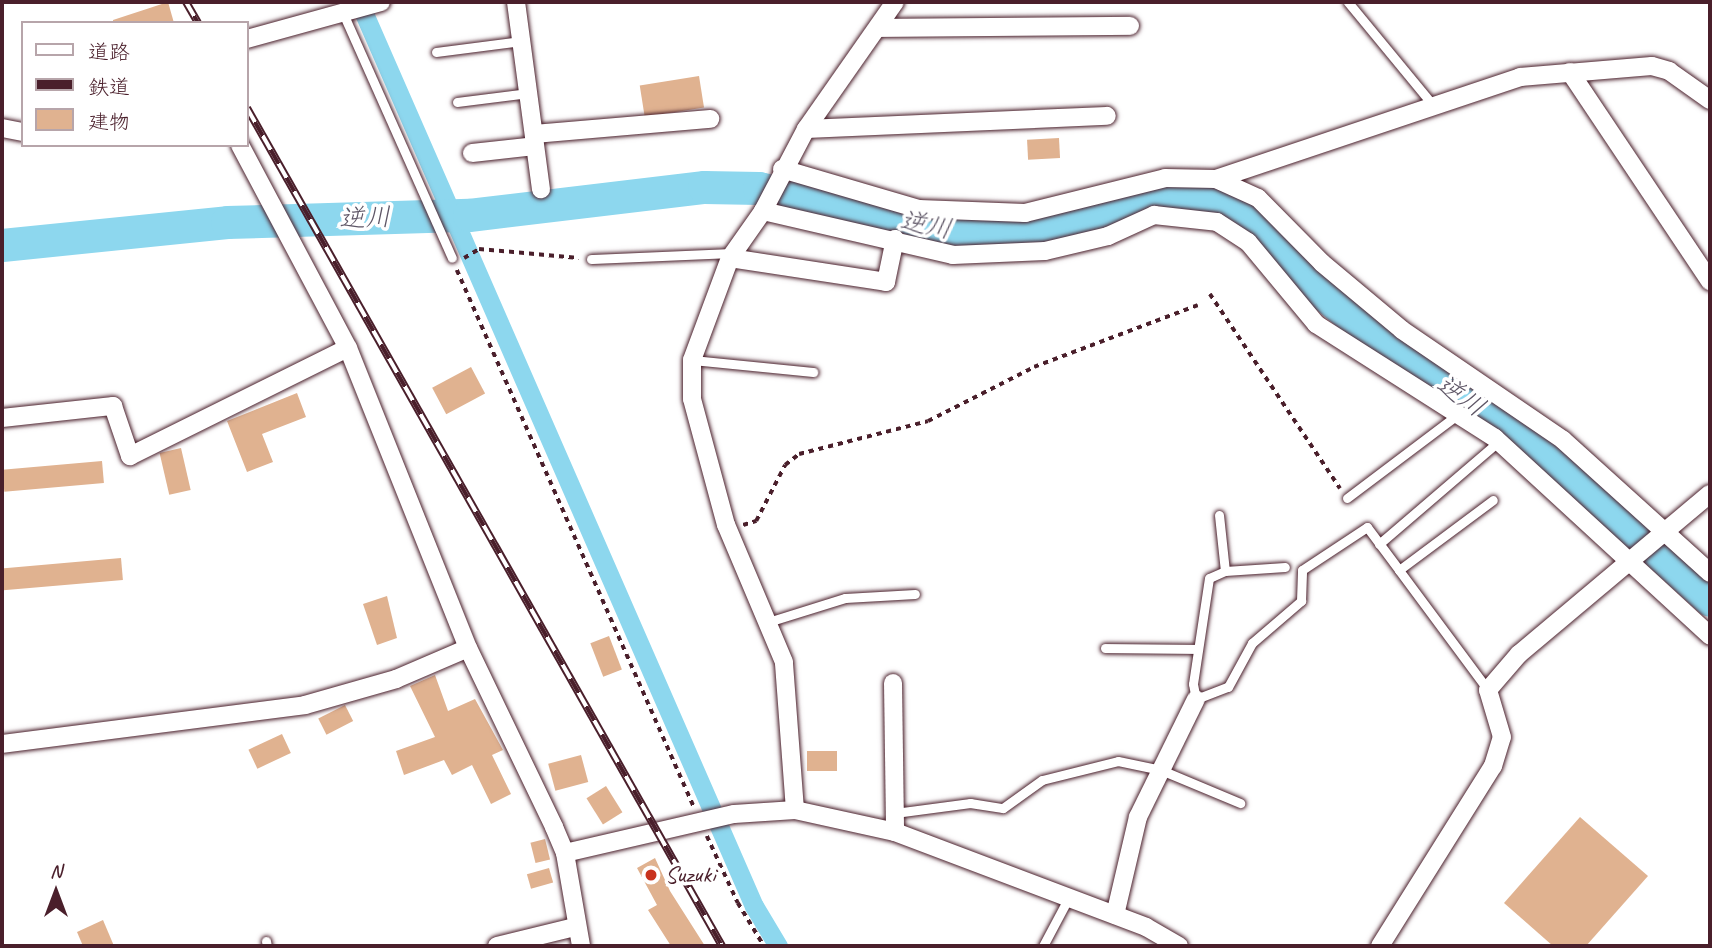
<!DOCTYPE html>
<html>
<head>
<meta charset="utf-8">
<style>
	body { margin:0 }
	#map { position:relative; width:1712px; height:948px; overflow:hidden; background:#fff; font-family:Caveat,"Klee One",sans-serif }
	div>[style] { position:absolute }
	[style*='--x'] { left:calc(var(--x)*1px); top:calc(var(--y)*1px); width:calc(var(--w)*1px); rotate:calc(var(--a)*1deg) }
	.canal>* { height:19px; margin:-9.5px; padding:0 9.5px; transform-origin:9.5px; border-radius:9.5px; background:#8dd7ee }
	.river>* { height:33px; margin:-16.5px; padding:0 16.5px; transform-origin:16.5px; border-radius:16.5px; background:#8dd7ee }
	.building>* { inset:0; background:#e0b290; transform-origin:0 0 }
	.path>* { height:3.5px; margin-top:-1.75px; transform-origin:0; background:repeating-linear-gradient(90deg,#4a1f2b 0 5px,transparent 0 10px) }
	.roads { filter:drop-shadow(0 0 2px #4a1f2b) drop-shadow(0 0 2px #4a1f2b) }
	.lane>* { height:9px; margin:-4.5px; padding:0 4.5px; transform-origin:4.5px; border-radius:4.5px; background:#fff }
	.street>* { height:18px; margin:-9px; padding:0 9px; transform-origin:9px; border-radius:9px; background:#fff }
	.rail>* { height:8px; margin-top:-4px; transform-origin:0; background:repeating-linear-gradient(90deg,#fff 0 16px,#4a1f2b 0 32px); box-sizing:border-box; border-block:2px solid #4a1f2b }
	.dots>* { width:19px; height:19px; translate:-50% -50%; box-sizing:border-box; border:4px solid #fff; border-radius:50% }
	span { translate:-50% -50%; white-space:nowrap; text-align:center; line-height:1.15; -webkit-text-stroke:7px #fff; paint-order:stroke }
	.poi-label { font-size:24px; color:#4a1f2b }
	.left { translate:0 -50%; text-align:left }
	.water-label { font-size:26px; color:#5e5666; font-style:italic }
	.frame { position:absolute; inset:0; border:4px solid #4a1f2b; pointer-events:none }
	.legend { position:absolute; left:21px; top:21px; width:228px; height:126px; box-sizing:border-box; background:#fff; border:2px solid #b7a5aa; margin:0; padding:9px 12px; list-style:none; font-size:21px; color:#4a1f2b }
	.legend li { display:flex; align-items:center; gap:14px; height:35px }
	.legend b { width:35px; border:2px solid #b7a5aa }
	.north { position:absolute; left:21px; top:857px; width:70px; height:70px; -webkit-text-stroke:5px #fff; paint-order:stroke; rotate:0deg; font-size:19px; font-weight:700; line-height:28px; text-align:center; color:#4a1f2b }
	.north::after { content:''; display:block; margin:auto; width:24px; height:32px; background:#4a1f2b; clip-path:polygon(50% 0,100% 100%,50% 72%,0 100%) }
</style>
</head>
<body>
<div id="map">
	<div class="canal">
		<div style="--x:359;--y:2;--w:987;--a:66.4"></div>
		<div style="--x:754;--y:906;--w:47;--a:59"></div>
	</div>
	<div class="river">
		<div style="--x:2;--y:245;--w:226;--a:-5.8"></div>
		<div style="--x:227;--y:222;--w:242;--a:-1.7"></div>
		<div style="--x:469;--y:215;--w:237;--a:-6.8"></div>
		<div style="--x:704;--y:187;--w:55;--a:1"></div>
		<div style="--x:759;--y:188;--w:198;--a:13.1"></div>
		<div style="--x:952;--y:233;--w:89;--a:-1.3"></div>
		<div style="--x:1041;--y:231;--w:124;--a:-14"></div>
		<div style="--x:1161;--y:201;--w:41;--a:-2.8"></div>
		<div style="--x:1202;--y:199;--w:58;--a:23.5"></div>
		<div style="--x:1255;--y:222;--w:85;--a:47.9"></div>
		<div style="--x:1312;--y:285;--w:89;--a:39.1"></div>
		<div style="--x:1381;--y:341;--w:224;--a:34.8"></div>
		<div style="--x:1565;--y:469;--w:195;--a:42.1"></div>
	</div>
	<div class="building">
		<div style="clip-path:polygon(168px 2px,174px 23px,113px 23px,113px 20px)"></div>
		<div style="left:699px;top:76px;width:32px;height:60px;rotate:81deg"></div>
		<div style="left:1059px;top:138px;width:20px;height:32px;rotate:87deg"></div>
		<div style="left:471px;top:367px;width:30px;height:44px;rotate:62deg"></div>
		<div style="clip-path:polygon(297px 393px,306px 417px,262px 434px,273px 462px,247px 472px,227px 421px)"></div>
		<div style="left:181px;top:448px;width:43px;height:22px;rotate:77deg"></div>
		<div style="left:102px;top:461px;width:22px;height:100px;rotate:85deg"></div>
		<div style="left:121px;top:558px;width:22px;height:120px;rotate:85deg"></div>
		<div style="clip-path:polygon(387px 596px,397px 638px,377px 645px,363px 604px)"></div>
		<div style="left:609px;top:636px;width:36px;height:20px;rotate:69deg"></div>
		<div style="clip-path:polygon(435px 675px,448px 711px,475px 699px,503px 750px,492px 755px,511px 794px,491px 804px,472px 765px,452px 775px,444px 760px,404px 775px,396px 751px,435px 737px,410px 686px)"></div>
		<div style="left:345px;top:705px;width:18px;height:30px;rotate:63deg"></div>
		<div style="left:282px;top:734px;width:21px;height:37px;rotate:65deg"></div>
		<div style="left:807px;top:751px;width:30px;height:20px"></div>
		<div style="left:581px;top:755px;width:28px;height:34px;rotate:75deg"></div>
		<div style="left:606px;top:786px;width:31px;height:23px;rotate:58deg"></div>
		<div style="clip-path:polygon(1580px 817px,1648px 876px,1586px 946px,1553px 946px,1504px 903px)"></div>
		<div style="left:545px;top:839px;width:21px;height:15px;rotate:76deg"></div>
		<div style="clip-path:polygon(655px 858px,670px 891px,705px 946px,671px 946px,648px 910px,657px 905px,637px 868px)"></div>
		<div style="left:549px;top:868px;width:15px;height:23px;rotate:74deg"></div>
		<div style="clip-path:polygon(103px 920px,114px 946px,83px 946px,77px 932px)"></div>
	</div>
	<div class="path">
		<div style="--x:464;--y:258;--w:17;--a:-31"></div>
		<div style="--x:479;--y:249;--w:100;--a:5.1"></div>
		<div style="--x:457;--y:270;--w:587;--a:66.19"></div>
		<div style="--x:1210;--y:294;--w:234;--a:56.2"></div>
		<div style="--x:743;--y:525;--w:14;--a:-17"></div>
		<div style="--x:756;--y:521;--w:63;--a:-62.6"></div>
		<div style="--x:785;--y:465;--w:18;--a:-38"></div>
		<div style="--x:799;--y:454;--w:133;--a:-14.3"></div>
		<div style="--x:928;--y:421;--w:119;--a:-27"></div>
		<div style="--x:1034;--y:367;--w:175;--a:-20.7"></div>
		<div style="--x:707;--y:836;--w:74;--a:65.2"></div>
		<div style="--x:738;--y:903;--w:50;--a:58.8"></div>
	</div>
	<div class="roads">
		<div class="lane">
			<div style="--x:1348;--y:2;--w:132;--a:50.5"></div>
			<div style="--x:342;--y:11;--w:270;--a:66"></div>
			<div style="--x:436;--y:52;--w:86;--a:-7.4"></div>
			<div style="--x:457;--y:102;--w:72;--a:-7.2"></div>
			<div style="--x:591;--y:259;--w:142;--a:-2.4"></div>
			<div style="--x:692;--y:360;--w:122;--a:5.7"></div>
			<div style="--x:1347;--y:498;--w:138;--a:-37"></div>
			<div style="--x:1219;--y:515;--w:56;--a:83.9"></div>
			<div style="--x:1225;--y:571;--w:60;--a:-3.8"></div>
			<div style="--x:1379;--y:544;--w:158;--a:-40.6"></div>
			<div style="--x:1225;--y:571;--w:17;--a:156"></div>
			<div style="--x:1209;--y:578;--w:107;--a:98.6"></div>
			<div style="--x:1193;--y:684;--w:15;--a:79"></div>
			<div style="--x:1196;--y:699;--w:34;--a:-21"></div>
			<div style="--x:1228;--y:687;--w:50;--a:-61.4"></div>
			<div style="--x:1252;--y:643;--w:65;--a:-40.6"></div>
			<div style="--x:1301;--y:601;--w:31;--a:-88"></div>
			<div style="--x:1302;--y:570;--w:78;--a:-33.5"></div>
			<div style="--x:1367;--y:527;--w:54;--a:53.3"></div>
			<div style="--x:768;--y:622;--w:81;--a:-17.3"></div>
			<div style="--x:845;--y:598;--w:70;--a:-3.3"></div>
			<div style="--x:1105;--y:648;--w:93;--a:0.6"></div>
			<div style="--x:1488;--y:690;--w:149;--a:-126.6"></div>
			<div style="--x:1399;--y:570;--w:117;--a:-36.7"></div>
			<div style="--x:895;--y:813;--w:76;--a:-7.6"></div>
			<div style="--x:970;--y:803;--w:33;--a:9"></div>
			<div style="--x:1003;--y:808;--w:48;--a:-35.7"></div>
			<div style="--x:1042;--y:780;--w:78;--a:-14"></div>
			<div style="--x:1118;--y:761;--w:44;--a:11.8"></div>
			<div style="--x:1161;--y:770;--w:86;--a:22.7"></div>
			<div style="--x:266;--y:941;--w:5;--a:79"></div>
			<div style="--x:1043;--y:946;--w:55;--a:-62"></div>
		</div>
		<div class="street">
			<div style="--x:516;--y:2;--w:189;--a:82.4"></div>
			<div style="--x:880;--y:28;--w:250;--a:-0.5"></div>
			<div style="--x:247;--y:39;--w:139;--a:-15.4"></div>
			<div style="--x:1570;--y:72;--w:252;--a:56.2"></div>
			<div style="--x:2;--y:128;--w:21;--a:11"></div>
			<div style="--x:806;--y:129;--w:301;--a:-2.5"></div>
			<div style="--x:534;--y:134;--w:177;--a:-4.9"></div>
			<div style="--x:240;--y:145;--w:230;--a:62"></div>
			<div style="--x:348;--y:348;--w:323;--a:68.2"></div>
			<div style="--x:468;--y:648;--w:199;--a:64.3"></div>
			<div style="--x:554;--y:827;--w:28;--a:67"></div>
			<div style="--x:565;--y:853;--w:94;--a:80.2"></div>
			<div style="--x:472;--y:153;--w:63;--a:-6.3"></div>
			<div style="--x:782;--y:169;--w:143;--a:16.3"></div>
			<div style="--x:919;--y:209;--w:106;--a:2.2"></div>
			<div style="--x:1025;--y:213;--w:144;--a:-14"></div>
			<div style="--x:1165;--y:178;--w:51;--a:1.1"></div>
			<div style="--x:1216;--y:179;--w:46;--a:24.3"></div>
			<div style="--x:1258;--y:198;--w:91;--a:45.4"></div>
			<div style="--x:1322;--y:263;--w:104;--a:39.9"></div>
			<div style="--x:1402;--y:330;--w:195;--a:34.3"></div>
			<div style="--x:1563;--y:440;--w:198;--a:42.1"></div>
			<div style="--x:1216;--y:179;--w:321;--a:-18.5"></div>
			<div style="--x:1520;--y:77;--w:132;--a:-4.8"></div>
			<div style="--x:1652;--y:66;--w:18;--a:16"></div>
			<div style="--x:1669;--y:71;--w:50;--a:35.3"></div>
			<div style="--x:763;--y:211;--w:195;--a:13"></div>
			<div style="--x:953;--y:255;--w:92;--a:-2.5"></div>
			<div style="--x:1045;--y:251;--w:65;--a:-13.4"></div>
			<div style="--x:1108;--y:236;--w:51;--a:-24.5"></div>
			<div style="--x:1154;--y:215;--w:63;--a:6.3"></div>
			<div style="--x:1217;--y:222;--w:37;--a:33"></div>
			<div style="--x:1248;--y:242;--w:107;--a:50.3"></div>
			<div style="--x:1316;--y:324;--w:212;--a:32.5"></div>
			<div style="--x:1495;--y:438;--w:292;--a:42.6"></div>
			<div style="--x:730;--y:258;--w:158;--a:8.7"></div>
			<div style="--x:886;--y:282;--w:44;--a:-78.2"></div>
			<div style="--x:2;--y:418;--w:112;--a:-6.2"></div>
			<div style="--x:113;--y:406;--w:53;--a:71.2"></div>
			<div style="--x:130;--y:456;--w:243;--a:-26.4"></div>
			<div style="--x:893;--y:683;--w:149;--a:89.2"></div>
			<div style="--x:2;--y:744;--w:305;--a:-7.3"></div>
			<div style="--x:305;--y:705;--w:95;--a:-15.9"></div>
			<div style="--x:396;--y:679;--w:78;--a:-23.3"></div>
			<div style="--x:795;--y:810;--w:148;--a:-94.3"></div>
			<div style="--x:784;--y:662;--w:149;--a:-112.9"></div>
			<div style="--x:726;--y:525;--w:131;--a:-105.1"></div>
			<div style="--x:692;--y:399;--w:39;--a:-90"></div>
			<div style="--x:692;--y:360;--w:109;--a:-69.6"></div>
			<div style="--x:730;--y:258;--w:57;--a:-54.9"></div>
			<div style="--x:763;--y:211;--w:93;--a:-62.3"></div>
			<div style="--x:806;--y:129;--w:155;--a:-55"></div>
			<div style="--x:565;--y:853;--w:173;--a:-13"></div>
			<div style="--x:734;--y:814;--w:61;--a:-3.8"></div>
			<div style="--x:795;--y:810;--w:102;--a:12.4"></div>
			<div style="--x:895;--y:832;--w:268;--a:20.7"></div>
			<div style="--x:1146;--y:927;--w:38;--a:30"></div>
			<div style="--x:1115;--y:915;--w:101;--a:-76.8"></div>
			<div style="--x:1138;--y:817;--w:131;--a:-63.8"></div>
			<div style="--x:497;--y:946;--w:80;--a:-13.7"></div>
			<div style="--x:1380;--y:946;--w:213;--a:-57.9"></div>
			<div style="--x:1493;--y:766;--w:30;--a:-73"></div>
			<div style="--x:1502;--y:737;--w:49;--a:-106.6"></div>
			<div style="--x:1488;--y:690;--w:48;--a:-49.3"></div>
			<div style="--x:1519;--y:654;--w:249;--a:-40"></div>
		</div>
	</div>
	<div class="rail">
		<div style="--x:186;--y:2;--w:24;--a:60"></div>
		<div style="--x:247;--y:108;--w:963;--a:60.45"></div>
	</div>
	<div class="dots">
		<div style="left:651px;top:875px;background:#c8321e"></div>
	</div>
	<div class="poi-label">
		<span class="left" style="left:665px;top:875px">Suzuki</span>
	</div>
	<div class="water-label">
		<span style="left:365px;top:218px;rotate:-2deg">逆川</span>
		<span style="left:926px;top:225px;rotate:11deg">逆川</span>
		<span style="left:1461px;top:396px;rotate:35deg">逆川</span>
	</div>
	<div class="frame"></div>
	<ul class="legend">
	<li><b style="height:9px;background:#fff"></b>道路</li>
	<li><b style="height:9px;background:#4a1f2b"></b>鉄道</li>
	<li><b style="height:19px;background:#e0b290"></b>建物</li>
	</ul>
	<div class="north">N</div>
</div>
</body>
</html>
